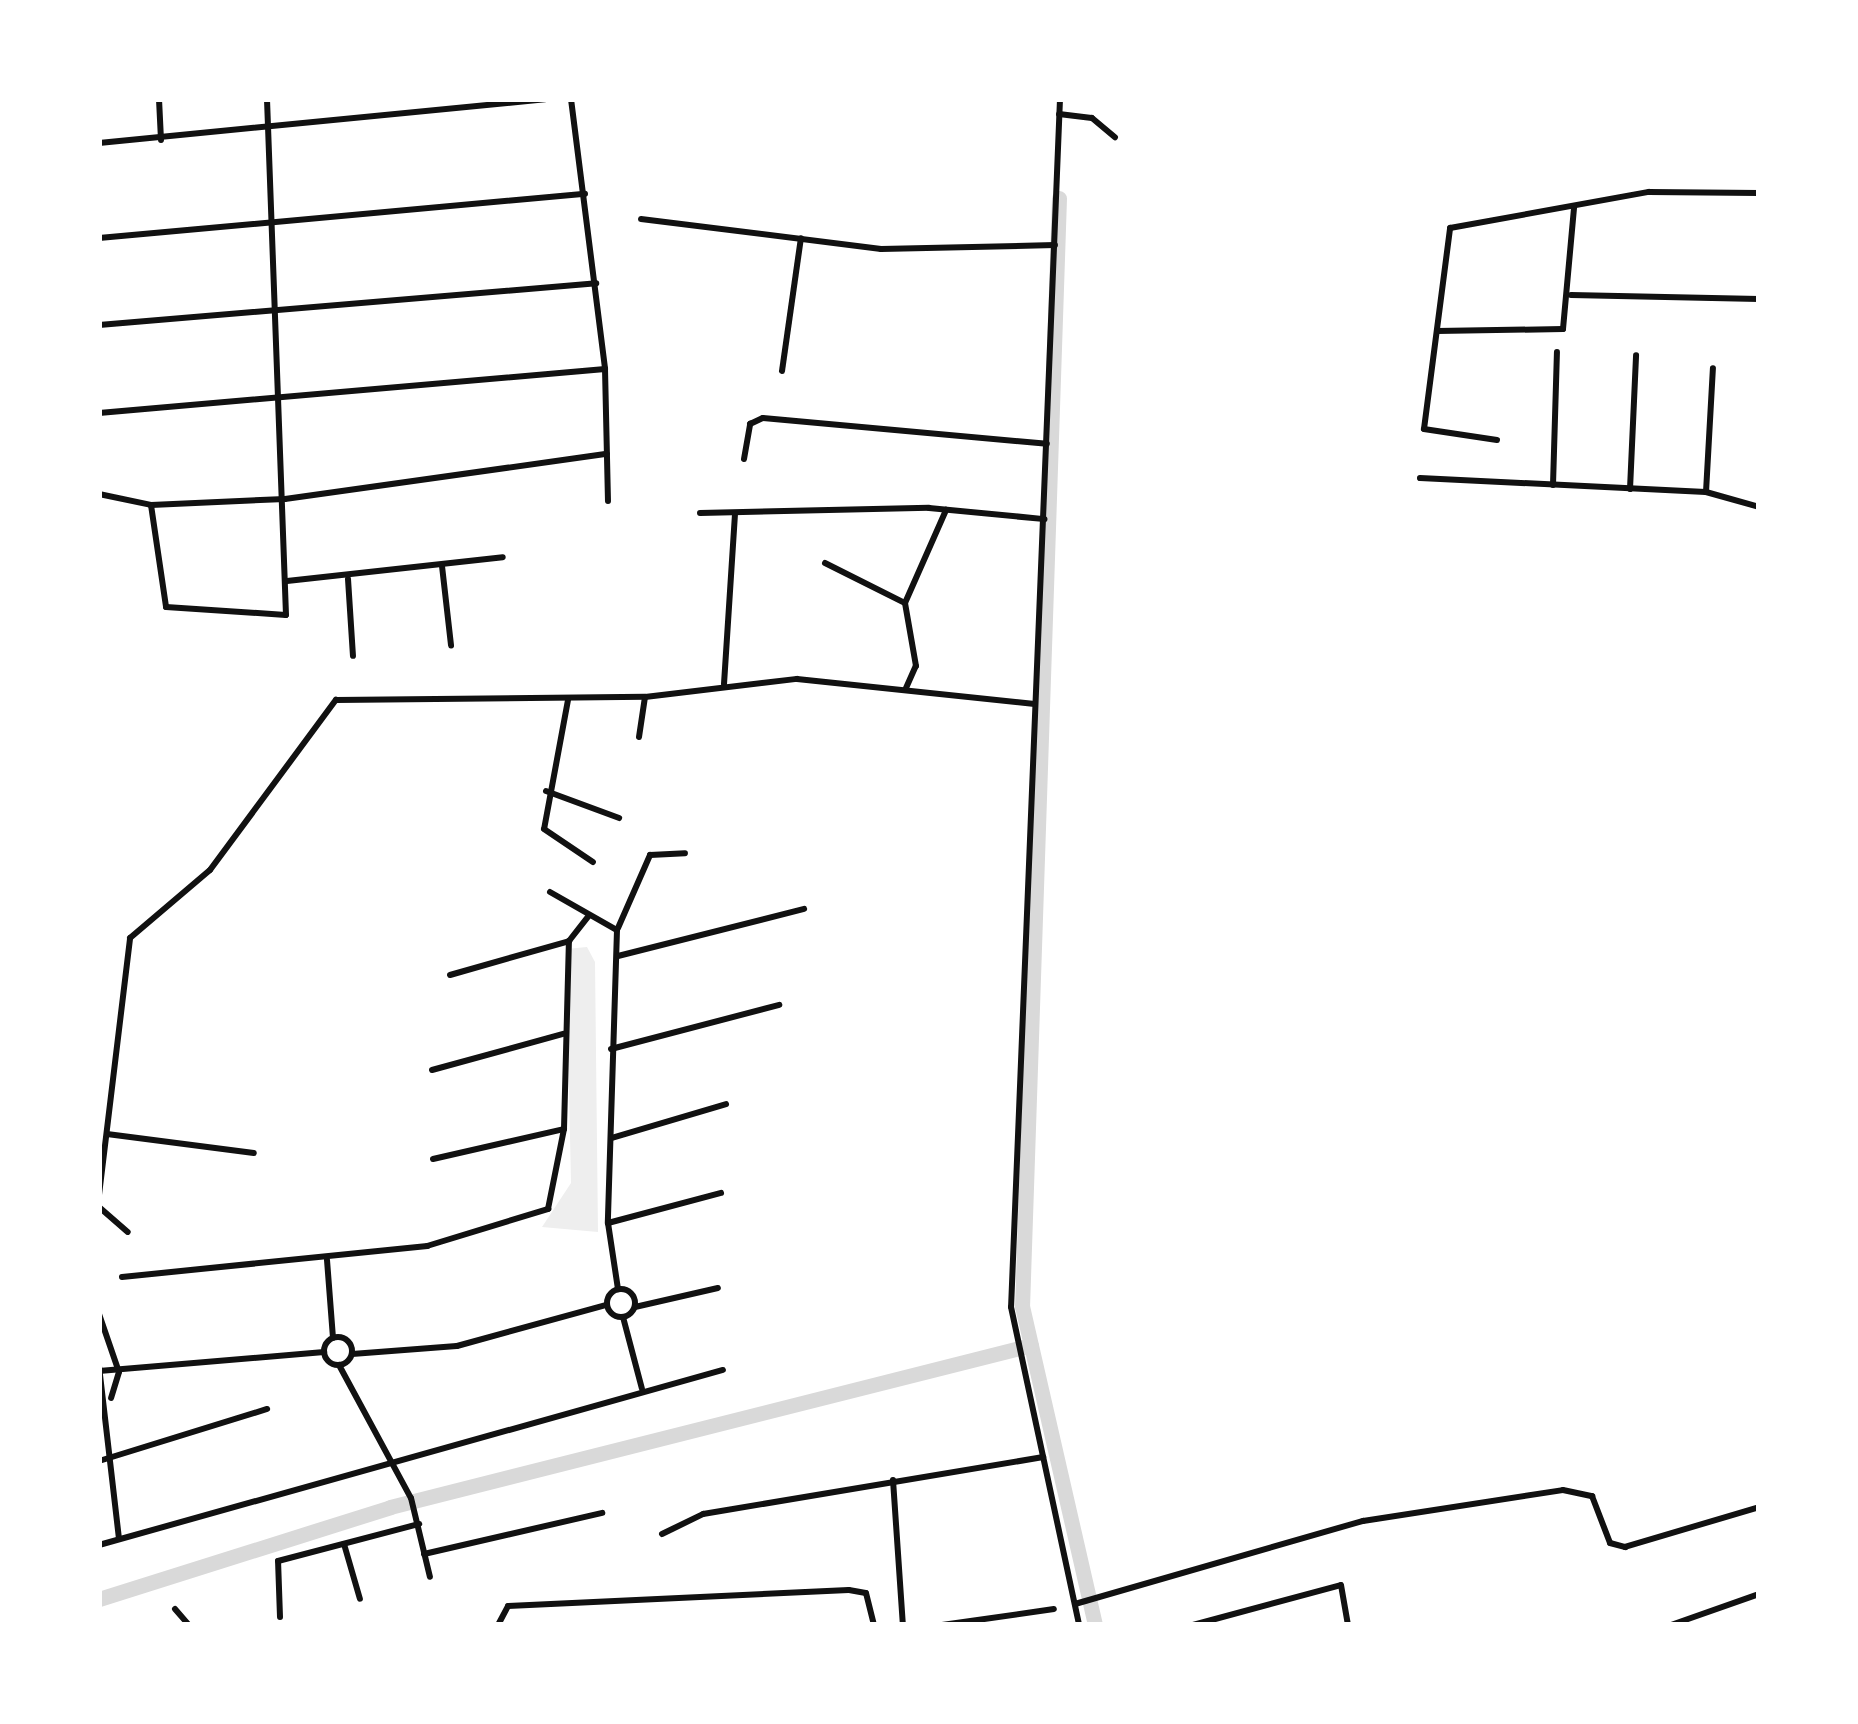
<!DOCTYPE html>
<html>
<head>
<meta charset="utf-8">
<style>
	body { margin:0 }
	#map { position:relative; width:1858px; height:1724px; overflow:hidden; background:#fff; font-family:"Varela Round",sans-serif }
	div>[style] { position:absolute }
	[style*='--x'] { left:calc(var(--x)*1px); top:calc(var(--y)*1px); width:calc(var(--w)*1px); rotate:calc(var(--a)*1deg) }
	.green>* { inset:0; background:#eee }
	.canal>* { height:15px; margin:-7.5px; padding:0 7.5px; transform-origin:7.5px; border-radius:7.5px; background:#d9d9d9 }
	.minor>* { height:6px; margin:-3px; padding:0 3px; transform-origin:3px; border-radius:3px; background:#111 }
	.minor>.ring { margin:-3px; padding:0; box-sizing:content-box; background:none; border:6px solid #111; border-radius:50% }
	span { translate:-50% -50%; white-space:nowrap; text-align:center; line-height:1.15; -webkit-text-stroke:12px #fff; paint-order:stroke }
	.frame { position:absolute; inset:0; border:102px solid #fff; pointer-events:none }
</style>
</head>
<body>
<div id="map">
	<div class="green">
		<div style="clip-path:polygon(587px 947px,595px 962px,598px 1232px,542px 1227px,571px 1183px,566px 949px)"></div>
	</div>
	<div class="canal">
		<div style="--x:1059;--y:198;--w:1109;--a:91.91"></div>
		<div style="--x:1022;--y:1306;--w:327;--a:77.1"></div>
		<div style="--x:99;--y:1599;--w:305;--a:-17.5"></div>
		<div style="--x:390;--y:1507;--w:661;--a:-14.18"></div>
	</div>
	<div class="minor">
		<div style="--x:159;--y:99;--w:41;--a:87.2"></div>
		<div style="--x:571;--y:99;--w:272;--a:82.8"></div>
		<div style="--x:605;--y:369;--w:132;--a:88.7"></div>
		<div style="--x:1060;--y:99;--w:1209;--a:92.32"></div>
		<div style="--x:1011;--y:1307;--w:325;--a:77.9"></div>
		<div style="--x:1059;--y:114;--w:33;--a:7"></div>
		<div style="--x:1092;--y:118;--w:30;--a:40"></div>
		<div style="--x:99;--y:143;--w:448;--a:-5.6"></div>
		<div style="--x:641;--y:219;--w:242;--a:7.1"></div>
		<div style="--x:881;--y:249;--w:174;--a:-1.3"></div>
		<div style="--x:99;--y:238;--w:488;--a:-5.2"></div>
		<div style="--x:1571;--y:295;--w:188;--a:1.2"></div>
		<div style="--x:99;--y:325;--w:499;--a:-4.8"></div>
		<div style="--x:1437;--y:331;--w:126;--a:-0.9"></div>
		<div style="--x:1563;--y:329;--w:122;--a:-84.8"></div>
		<div style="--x:782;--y:371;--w:134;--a:-81.9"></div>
		<div style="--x:99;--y:413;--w:508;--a:-4.97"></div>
		<div style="--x:1497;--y:440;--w:74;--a:-171.4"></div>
		<div style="--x:1424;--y:429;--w:203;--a:-82.6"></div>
		<div style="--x:1450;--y:228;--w:202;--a:-10.3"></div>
		<div style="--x:1649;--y:192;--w:110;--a:0.5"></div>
		<div style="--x:744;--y:459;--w:36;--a:-80"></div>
		<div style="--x:750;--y:424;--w:14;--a:-25"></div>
		<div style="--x:763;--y:418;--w:285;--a:5.2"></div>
		<div style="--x:1420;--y:478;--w:286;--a:2.8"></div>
		<div style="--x:1706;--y:492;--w:55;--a:15.8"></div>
		<div style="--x:1553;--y:485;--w:133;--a:-88.3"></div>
		<div style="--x:1630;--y:489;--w:134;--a:-87.4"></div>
		<div style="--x:1706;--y:492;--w:124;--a:-86.8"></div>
		<div style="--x:99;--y:494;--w:53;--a:11.9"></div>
		<div style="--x:151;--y:505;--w:134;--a:-2.6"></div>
		<div style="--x:285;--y:499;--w:325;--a:-8"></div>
		<div style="--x:151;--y:505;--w:103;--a:81.6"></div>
		<div style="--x:166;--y:607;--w:120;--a:3.8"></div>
		<div style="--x:286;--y:615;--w:516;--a:-92.11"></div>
		<div style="--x:700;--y:513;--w:229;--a:-1.3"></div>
		<div style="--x:929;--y:508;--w:116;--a:5.5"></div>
		<div style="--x:825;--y:563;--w:89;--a:26.6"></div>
		<div style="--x:442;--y:566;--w:80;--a:83.5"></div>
		<div style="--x:348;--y:579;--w:77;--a:86.3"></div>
		<div style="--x:287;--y:581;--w:217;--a:-6.3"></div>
		<div style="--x:724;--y:684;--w:170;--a:-86.3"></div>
		<div style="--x:906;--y:688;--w:24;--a:-66"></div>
		<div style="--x:916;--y:666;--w:64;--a:-99.9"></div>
		<div style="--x:905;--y:603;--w:102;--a:-66.2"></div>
		<div style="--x:568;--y:700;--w:131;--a:100.5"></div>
		<div style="--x:544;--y:829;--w:59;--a:34"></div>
		<div style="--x:639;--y:737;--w:40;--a:-81.5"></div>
		<div style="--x:546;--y:791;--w:78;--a:20.3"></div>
		<div style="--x:550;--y:892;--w:77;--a:29.6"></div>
		<div style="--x:617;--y:930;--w:293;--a:91.8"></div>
		<div style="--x:608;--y:1223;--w:67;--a:81.4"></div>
		<div style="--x:618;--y:928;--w:80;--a:-66.3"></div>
		<div style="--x:650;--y:855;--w:35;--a:-3"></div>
		<div style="--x:618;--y:956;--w:192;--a:-14.2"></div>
		<div style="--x:450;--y:975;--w:124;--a:-15.9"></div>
		<div style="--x:611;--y:1049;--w:174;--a:-14.7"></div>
		<div style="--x:432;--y:1070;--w:136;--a:-15.4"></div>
		<div style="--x:107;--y:1134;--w:148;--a:7.4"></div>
		<div style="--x:612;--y:1138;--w:119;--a:-16.6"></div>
		<div style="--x:433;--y:1159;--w:134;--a:-12.9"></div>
		<div style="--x:99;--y:1195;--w:259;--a:-83.1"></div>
		<div style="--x:130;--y:938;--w:105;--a:-40.4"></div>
		<div style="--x:210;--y:870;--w:212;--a:-53.5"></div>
		<div style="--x:336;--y:700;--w:309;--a:-0.6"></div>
		<div style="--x:645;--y:697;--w:153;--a:-6.8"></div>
		<div style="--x:797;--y:679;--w:239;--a:6"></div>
		<div style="--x:99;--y:1207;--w:38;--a:41"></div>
		<div style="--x:608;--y:1223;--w:117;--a:-14.9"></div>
		<div style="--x:327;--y:1260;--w:78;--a:85.6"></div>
		<div style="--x:122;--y:1277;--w:307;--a:-5.8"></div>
		<div style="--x:427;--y:1246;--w:127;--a:-17"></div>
		<div style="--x:548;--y:1209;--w:82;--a:-78.7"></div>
		<div style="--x:564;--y:1129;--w:188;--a:-88.5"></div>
		<div style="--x:569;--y:941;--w:31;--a:-52"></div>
		<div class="ring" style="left:607px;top:1289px;width:22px;height:22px"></div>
		<div style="--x:635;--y:1307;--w:85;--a:-12.9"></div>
		<div style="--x:99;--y:1314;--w:61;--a:71"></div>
		<div style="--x:119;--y:1372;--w:27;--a:107"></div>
		<div style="--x:623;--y:1317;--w:74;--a:75.2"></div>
		<div class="ring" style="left:324px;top:1337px;width:22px;height:22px"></div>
		<div style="--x:352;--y:1354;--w:105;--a:-4.4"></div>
		<div style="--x:457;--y:1346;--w:155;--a:-15.4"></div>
		<div style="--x:339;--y:1365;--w:151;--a:61.6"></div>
		<div style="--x:411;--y:1498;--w:81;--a:76.5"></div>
		<div style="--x:99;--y:1366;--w:174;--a:83.4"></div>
		<div style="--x:99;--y:1371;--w:226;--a:-4.8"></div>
		<div style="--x:99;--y:1461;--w:176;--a:-17.2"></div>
		<div style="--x:893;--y:1480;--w:145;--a:86.1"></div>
		<div style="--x:662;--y:1534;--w:46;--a:-26"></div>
		<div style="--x:703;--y:1514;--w:345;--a:-9.5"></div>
		<div style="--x:344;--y:1544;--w:57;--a:73.8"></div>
		<div style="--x:99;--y:1545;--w:648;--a:-15.67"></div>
		<div style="--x:424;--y:1554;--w:183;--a:-13"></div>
		<div style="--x:1075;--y:1604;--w:300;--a:-16.1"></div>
		<div style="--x:1363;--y:1521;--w:202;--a:-8.8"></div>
		<div style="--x:1563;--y:1490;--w:30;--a:12"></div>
		<div style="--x:1592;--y:1496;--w:50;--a:69"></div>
		<div style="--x:1610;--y:1543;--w:16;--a:15"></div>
		<div style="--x:1625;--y:1547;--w:140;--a:-16.6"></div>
		<div style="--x:175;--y:1609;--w:21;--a:49"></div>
		<div style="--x:280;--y:1617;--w:56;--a:-92"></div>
		<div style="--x:278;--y:1561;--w:146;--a:-14.7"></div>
		<div style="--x:498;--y:1625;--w:21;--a:-62"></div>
		<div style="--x:508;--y:1606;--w:341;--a:-2.7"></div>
		<div style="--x:849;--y:1590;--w:17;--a:10"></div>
		<div style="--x:866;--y:1593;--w:33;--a:76"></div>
		<div style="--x:942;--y:1625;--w:113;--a:-8.1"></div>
		<div style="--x:1193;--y:1625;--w:153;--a:-15.1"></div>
		<div style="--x:1341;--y:1585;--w:41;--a:80.1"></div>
		<div style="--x:1671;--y:1625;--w:93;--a:-19.4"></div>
	</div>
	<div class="frame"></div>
</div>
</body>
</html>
